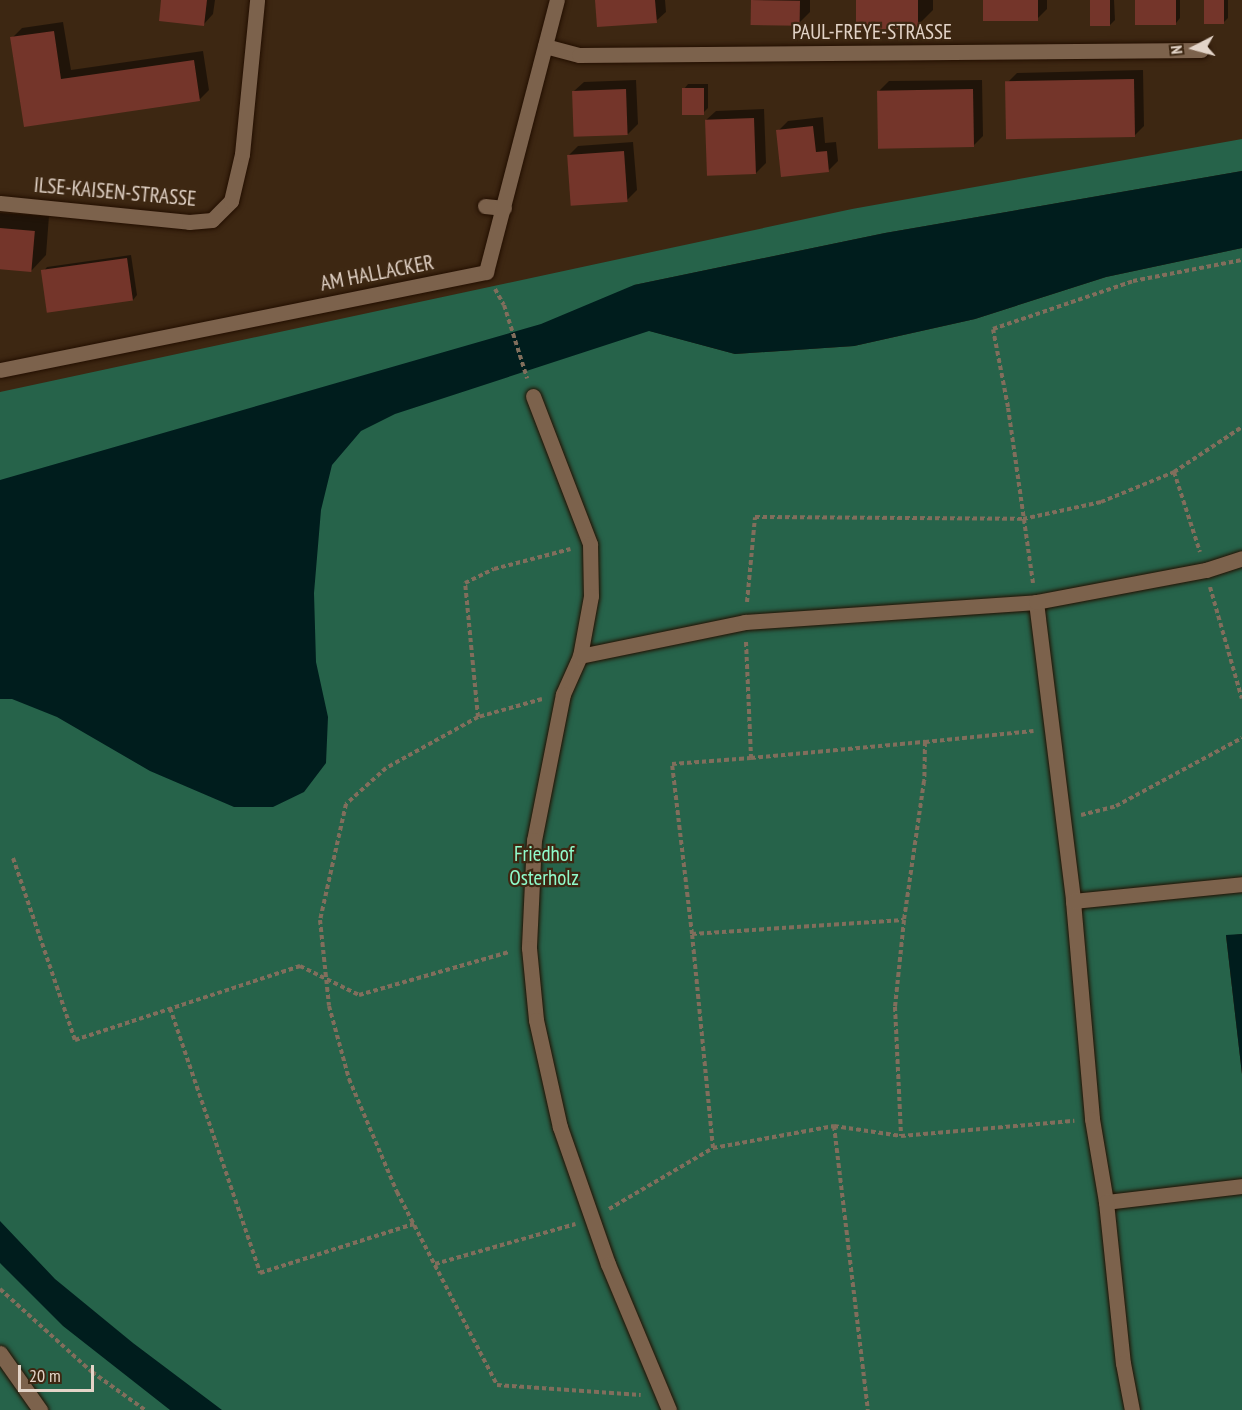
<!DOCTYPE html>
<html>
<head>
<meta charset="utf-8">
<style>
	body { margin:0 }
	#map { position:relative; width:1242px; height:1410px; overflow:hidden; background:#3d2712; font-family:"PT Sans Narrow",sans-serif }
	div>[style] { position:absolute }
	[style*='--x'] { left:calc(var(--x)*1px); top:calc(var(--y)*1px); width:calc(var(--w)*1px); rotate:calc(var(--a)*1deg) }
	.green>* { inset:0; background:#26634a }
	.water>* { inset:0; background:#001d1d }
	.shadow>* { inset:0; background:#0007 }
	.building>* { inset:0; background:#74352a; transform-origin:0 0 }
	.path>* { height:4px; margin-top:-2px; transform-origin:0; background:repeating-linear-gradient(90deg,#816e5c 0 4.5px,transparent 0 7.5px) }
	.roads { filter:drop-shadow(0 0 2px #230f00) drop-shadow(0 0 2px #230f00) }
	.minor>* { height:15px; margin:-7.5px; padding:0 7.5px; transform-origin:7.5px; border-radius:7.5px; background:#7c624c }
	span { translate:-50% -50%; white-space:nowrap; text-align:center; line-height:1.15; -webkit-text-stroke:4.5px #3d2712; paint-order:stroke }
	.street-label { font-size:21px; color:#e3d4c8 }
	.park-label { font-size:21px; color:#90fbcb }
	.north { position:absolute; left:1164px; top:18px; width:60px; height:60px; -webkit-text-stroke:4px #3d2712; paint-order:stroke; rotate:264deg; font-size:16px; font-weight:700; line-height:24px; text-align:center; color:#e3d4c8 }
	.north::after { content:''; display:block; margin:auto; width:21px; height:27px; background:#e3d4c8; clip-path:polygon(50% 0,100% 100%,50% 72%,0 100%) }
	.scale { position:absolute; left:18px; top:1365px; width:76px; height:27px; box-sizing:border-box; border:3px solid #e3d4c8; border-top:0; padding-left:8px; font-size:18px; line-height:21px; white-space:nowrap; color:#e3d4c8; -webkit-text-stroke:4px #3d2712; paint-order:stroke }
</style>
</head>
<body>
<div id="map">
	<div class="green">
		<div style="clip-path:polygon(1242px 139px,1242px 171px,885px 233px,634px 285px,650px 331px,735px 354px,854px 346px,975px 319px,1106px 277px,1242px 248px,1242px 934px,1226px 936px,1242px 1074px,1242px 1410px,0 1410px,0 392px,852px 209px)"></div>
	</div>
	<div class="water">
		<div style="clip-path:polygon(1242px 171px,1242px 248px,1106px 277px,975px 319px,854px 346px,735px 354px,649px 331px,395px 414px,361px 431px,332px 465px,321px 510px,314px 593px,316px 662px,328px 717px,326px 763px,304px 792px,273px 807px,234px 807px,150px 771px,57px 717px,12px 699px,0 699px,0 480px,541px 324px,634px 285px,885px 233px)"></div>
		<div style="clip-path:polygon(1242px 934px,1242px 1074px,1226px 935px)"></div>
		<div style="clip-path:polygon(0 1221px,55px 1279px,133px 1343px,222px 1410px,170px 1410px,63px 1326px,0 1263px)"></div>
	</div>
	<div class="shadow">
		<div style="clip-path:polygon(163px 0,215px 0,213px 14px,204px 24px)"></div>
		<div style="clip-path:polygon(596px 0,665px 0,666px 12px,656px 21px)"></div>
		<div style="clip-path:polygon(752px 0,810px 0,810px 12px,800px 22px,753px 23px)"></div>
		<div style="clip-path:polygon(858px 0,933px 0,933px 10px,918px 25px)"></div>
		<div style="clip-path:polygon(984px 0,1047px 0,1047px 9px,1037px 19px)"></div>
		<div style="clip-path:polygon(1092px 0,1114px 0,1115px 20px,1110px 25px)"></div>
		<div style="clip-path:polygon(1137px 0,1180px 0,1180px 18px,1176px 23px)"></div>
		<div style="clip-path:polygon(1205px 0,1228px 0,1228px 18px,1224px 22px)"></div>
		<div style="clip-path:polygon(63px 22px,71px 70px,203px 51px,209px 90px,199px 100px,25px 125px,12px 38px,22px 28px)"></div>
		<div style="clip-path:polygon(1143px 70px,1144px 126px,1134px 136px,1007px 83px,1017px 73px)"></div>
		<div style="clip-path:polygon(636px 80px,638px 124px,628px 134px,574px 91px,584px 82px)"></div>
		<div style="clip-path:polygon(982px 80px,983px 136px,973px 146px,879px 91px,889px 81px)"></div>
		<div style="clip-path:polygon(688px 84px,708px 84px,708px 108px,703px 113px,684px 89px)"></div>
		<div style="clip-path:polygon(764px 109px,766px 163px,756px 173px,706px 120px,716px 111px)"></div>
		<div style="clip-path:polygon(823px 117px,825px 143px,836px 142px,838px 161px,828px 171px,778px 131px,788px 121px)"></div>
		<div style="clip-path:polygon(633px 142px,637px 190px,627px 200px,568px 156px,578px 146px)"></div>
		<div style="clip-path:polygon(0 213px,49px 216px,46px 255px,32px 270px,0 268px)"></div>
		<div style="clip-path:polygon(131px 255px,137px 295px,133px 300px,43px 272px,47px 267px)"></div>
	</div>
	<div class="building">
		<div style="clip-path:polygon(161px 0,207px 0,204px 26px,159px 21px)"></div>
		<div style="clip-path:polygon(595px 0,655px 0,657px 23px,597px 27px)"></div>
		<div style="left:751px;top:0;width:49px;height:25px;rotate:1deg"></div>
		<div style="left:856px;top:0;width:62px;height:29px"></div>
		<div style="left:983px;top:0;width:55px;height:21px"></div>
		<div style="left:1090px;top:0;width:20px;height:26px"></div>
		<div style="left:1135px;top:0;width:41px;height:25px"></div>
		<div style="left:1204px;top:0;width:20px;height:24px"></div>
		<div style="clip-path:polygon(54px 31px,61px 79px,194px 60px,200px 101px,24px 127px,10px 37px)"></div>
		<div style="left:1134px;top:79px;width:58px;height:129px;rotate:89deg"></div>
		<div style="left:682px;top:88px;width:22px;height:27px"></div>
		<div style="left:626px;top:89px;width:46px;height:54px;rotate:88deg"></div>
		<div style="left:973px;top:89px;width:58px;height:96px;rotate:89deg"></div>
		<div style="left:754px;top:118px;width:56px;height:49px;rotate:88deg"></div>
		<div style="clip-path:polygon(813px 126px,816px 152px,827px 151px,829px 172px,781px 177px,776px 130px)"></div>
		<div style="left:624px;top:151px;width:51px;height:57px;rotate:86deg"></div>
		<div style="left:0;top:228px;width:35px;height:41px;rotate:5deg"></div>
		<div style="left:127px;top:258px;width:43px;height:87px;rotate:82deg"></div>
	</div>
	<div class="path">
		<div style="--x:495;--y:289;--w:18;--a:61"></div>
		<div style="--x:504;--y:305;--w:77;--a:72.5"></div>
		<div style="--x:1174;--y:472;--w:84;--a:72"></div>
		<div style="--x:1033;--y:583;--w:178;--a:-98.1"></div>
		<div style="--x:1008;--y:407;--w:79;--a:-100.9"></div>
		<div style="--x:993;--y:329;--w:148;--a:-18.9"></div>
		<div style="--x:1133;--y:281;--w:111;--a:-10.9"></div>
		<div style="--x:1210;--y:587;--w:116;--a:74.1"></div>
		<div style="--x:747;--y:602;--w:85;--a:-84.6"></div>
		<div style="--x:755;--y:517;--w:268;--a:0.4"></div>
		<div style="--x:1023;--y:519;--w:80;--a:-12.3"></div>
		<div style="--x:1101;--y:502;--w:79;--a:-22.3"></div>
		<div style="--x:1174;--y:472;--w:82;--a:-33.5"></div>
		<div style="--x:746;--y:642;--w:116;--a:87.5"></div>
		<div style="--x:751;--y:758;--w:175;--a:-5.3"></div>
		<div style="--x:925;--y:742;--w:39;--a:91"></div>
		<div style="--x:924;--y:781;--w:140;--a:98.2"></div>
		<div style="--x:904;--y:920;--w:87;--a:95.9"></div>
		<div style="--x:895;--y:1007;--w:129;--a:87.3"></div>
		<div style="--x:542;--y:699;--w:66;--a:164.3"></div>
		<div style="--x:478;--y:717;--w:105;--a:151"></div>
		<div style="--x:386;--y:768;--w:54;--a:138"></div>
		<div style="--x:346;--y:804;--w:119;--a:102.6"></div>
		<div style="--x:320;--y:920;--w:86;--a:84"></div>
		<div style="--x:329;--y:1006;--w:76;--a:74.7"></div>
		<div style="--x:349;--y:1079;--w:123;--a:67"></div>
		<div style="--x:397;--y:1192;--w:217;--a:62.6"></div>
		<div style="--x:497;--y:1385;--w:144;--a:4"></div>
		<div style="--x:478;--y:717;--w:135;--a:-95.5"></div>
		<div style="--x:465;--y:583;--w:32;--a:-26"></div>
		<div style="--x:494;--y:569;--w:79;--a:-14.7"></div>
		<div style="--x:925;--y:742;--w:109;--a:-5.8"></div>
		<div style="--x:1081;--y:815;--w:36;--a:-14"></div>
		<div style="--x:1116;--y:806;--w:143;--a:-28.4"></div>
		<div style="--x:13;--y:858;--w:192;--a:71.2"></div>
		<div style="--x:75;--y:1040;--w:237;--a:-18.2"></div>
		<div style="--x:300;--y:966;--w:66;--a:26.2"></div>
		<div style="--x:359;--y:995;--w:156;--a:-16"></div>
		<div style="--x:692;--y:934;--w:212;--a:-3.8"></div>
		<div style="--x:170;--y:1008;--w:280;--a:71.2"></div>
		<div style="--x:260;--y:1273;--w:162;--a:-17.7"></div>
		<div style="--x:834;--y:1126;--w:286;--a:83.2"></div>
		<div style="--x:713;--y:1148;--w:215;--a:-95.6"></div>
		<div style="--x:692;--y:934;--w:171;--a:-96.7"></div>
		<div style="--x:672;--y:764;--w:79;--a:-4.3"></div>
		<div style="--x:609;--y:1209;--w:121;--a:-30.4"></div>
		<div style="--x:713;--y:1148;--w:123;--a:-10.3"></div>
		<div style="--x:834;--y:1126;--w:68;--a:8.5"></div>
		<div style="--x:901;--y:1136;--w:174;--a:-5"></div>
		<div style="--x:435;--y:1264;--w:146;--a:-15.9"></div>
		<div style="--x:0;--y:1289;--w:124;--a:42.1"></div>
		<div style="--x:92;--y:1372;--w:65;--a:35.6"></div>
	</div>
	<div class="roads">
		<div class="minor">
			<div style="--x:545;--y:46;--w:35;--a:15"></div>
			<div style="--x:579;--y:55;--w:622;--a:-0.46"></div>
			<div style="--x:0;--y:203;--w:190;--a:5.7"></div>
			<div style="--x:189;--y:222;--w:23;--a:-5"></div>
			<div style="--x:212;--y:220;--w:27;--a:-45"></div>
			<div style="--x:231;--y:201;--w:48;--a:-76.8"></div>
			<div style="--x:242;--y:154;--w:155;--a:-84.4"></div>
			<div style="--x:485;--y:206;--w:19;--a:6"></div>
			<div style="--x:0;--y:370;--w:496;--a:-11.4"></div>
			<div style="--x:486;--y:272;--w:281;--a:-75.4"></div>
			<div style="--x:533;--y:396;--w:159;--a:68.9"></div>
			<div style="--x:590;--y:544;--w:52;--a:88.9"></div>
			<div style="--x:591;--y:596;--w:61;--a:100.4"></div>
			<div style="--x:580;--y:656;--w:42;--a:114.1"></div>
			<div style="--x:563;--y:694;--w:149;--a:101.2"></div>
			<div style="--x:534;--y:840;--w:108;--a:92.7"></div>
			<div style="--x:529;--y:948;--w:72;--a:84.4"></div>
			<div style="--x:536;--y:1020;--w:110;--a:77.4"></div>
			<div style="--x:560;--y:1127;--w:145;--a:70.7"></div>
			<div style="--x:608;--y:1264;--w:158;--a:67.3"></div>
			<div style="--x:1036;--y:602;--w:301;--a:82.9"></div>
			<div style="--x:1073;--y:901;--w:219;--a:85"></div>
			<div style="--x:1092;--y:1119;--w:84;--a:80.4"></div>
			<div style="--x:1106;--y:1202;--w:137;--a:-6.7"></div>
			<div style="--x:580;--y:656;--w:168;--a:-11.6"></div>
			<div style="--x:745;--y:622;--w:292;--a:-3.9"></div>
			<div style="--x:1036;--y:602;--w:173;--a:-10.7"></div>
			<div style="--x:1206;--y:570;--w:38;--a:-18"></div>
			<div style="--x:1073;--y:901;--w:170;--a:-5.7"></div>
			<div style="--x:1106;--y:1202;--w:162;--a:84"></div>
			<div style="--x:1123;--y:1363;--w:48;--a:79.2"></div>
			<div style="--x:0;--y:1353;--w:70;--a:54.9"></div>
		</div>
	</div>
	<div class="street-label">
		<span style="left:872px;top:32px">PAUL-FREYE-STRASSE</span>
		<span style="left:115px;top:192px;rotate:5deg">ILSE-KAISEN-STRASSE</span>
		<span style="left:377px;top:273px;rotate:-11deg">AM HALLACKER</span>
	</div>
	<div class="park-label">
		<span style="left:544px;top:866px">Friedhof<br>Osterholz</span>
	</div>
	<div class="north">N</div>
	<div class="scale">20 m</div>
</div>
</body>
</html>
